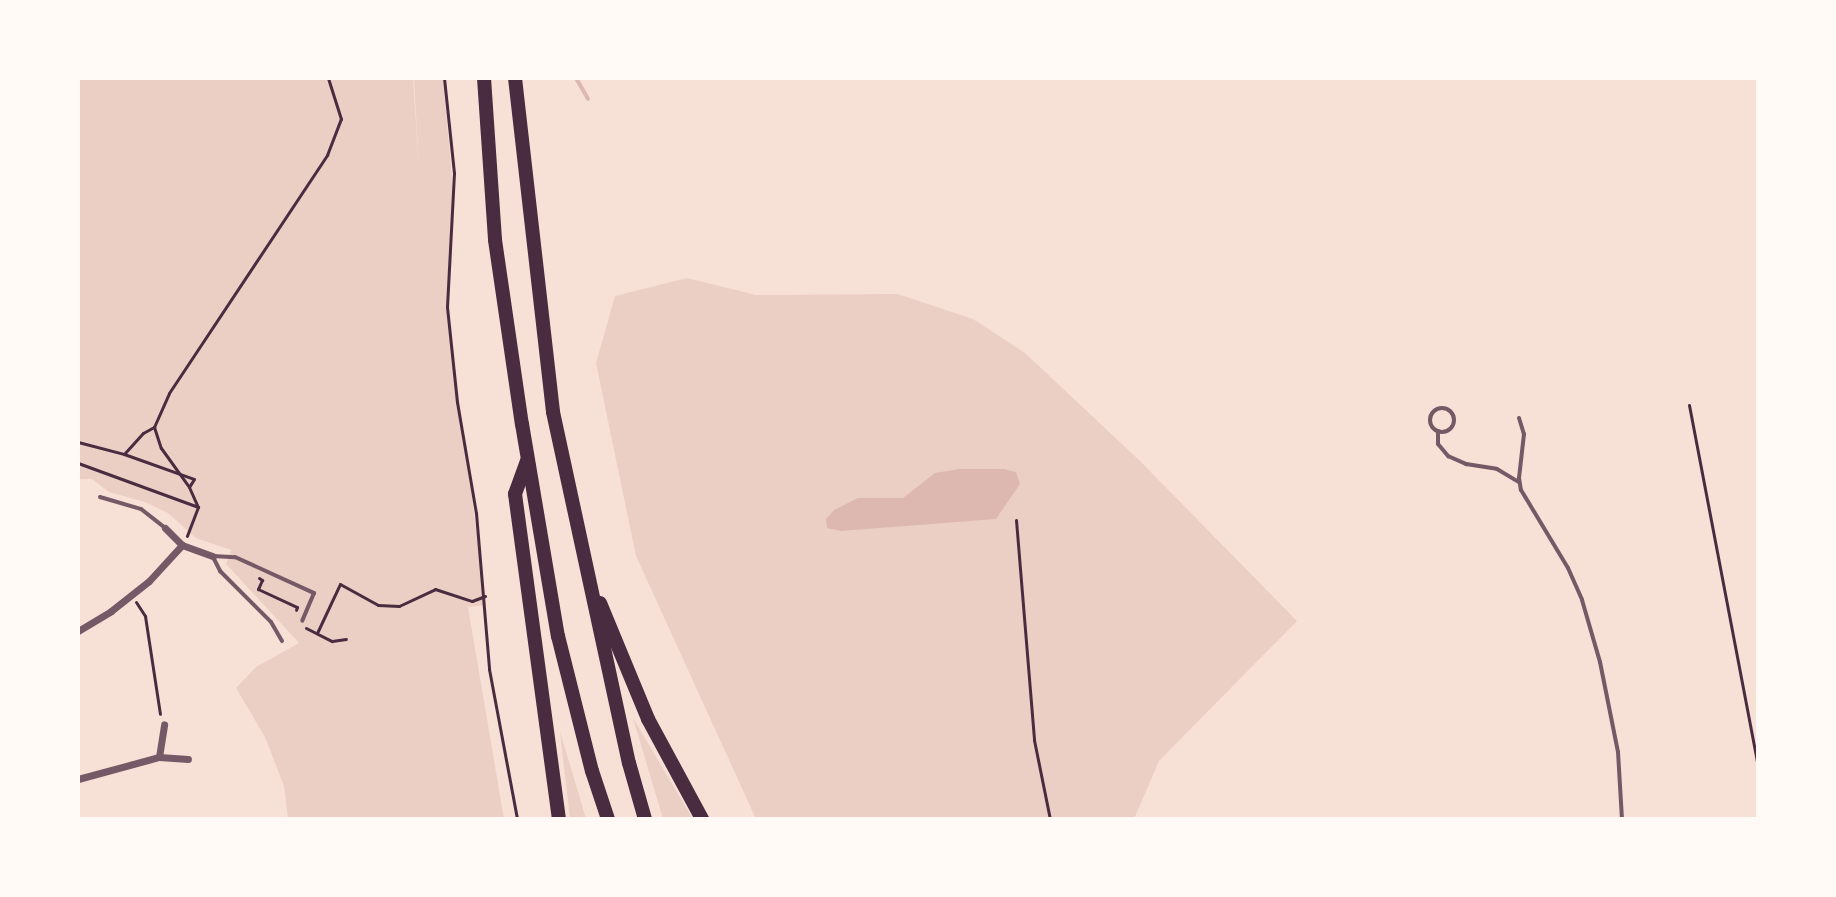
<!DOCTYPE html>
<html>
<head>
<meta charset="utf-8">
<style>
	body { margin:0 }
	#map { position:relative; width:1836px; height:897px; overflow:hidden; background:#f7e1d7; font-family:"Open Sans",sans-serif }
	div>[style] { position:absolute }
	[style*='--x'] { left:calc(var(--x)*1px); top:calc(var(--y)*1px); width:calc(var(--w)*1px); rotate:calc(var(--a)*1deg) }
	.green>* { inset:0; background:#ebcfc5 }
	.water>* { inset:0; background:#dcb8b0 }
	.stream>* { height:4px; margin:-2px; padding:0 2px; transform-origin:2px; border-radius:2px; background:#dcb8b0 }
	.path>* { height:3px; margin:-1.5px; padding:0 1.5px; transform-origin:1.5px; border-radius:1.5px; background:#4a2c40 }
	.service>* { height:4px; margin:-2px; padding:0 2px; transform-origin:2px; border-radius:2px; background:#755966 }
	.service>.ring { margin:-2px; padding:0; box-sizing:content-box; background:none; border:4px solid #755966; border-radius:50% }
	.minor>* { height:7px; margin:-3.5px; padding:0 3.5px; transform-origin:3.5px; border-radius:3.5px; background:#755966 }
	.motorway>* { height:14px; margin:-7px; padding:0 7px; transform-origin:7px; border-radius:7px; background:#4a2c40 }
	span { translate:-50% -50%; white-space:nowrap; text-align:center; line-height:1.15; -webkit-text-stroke:6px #fffaf5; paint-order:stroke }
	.frame { position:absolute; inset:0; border:80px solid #fffaf5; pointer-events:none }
</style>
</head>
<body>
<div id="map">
	<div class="green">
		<div style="clip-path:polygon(78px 78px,413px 78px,419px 169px,414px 78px,443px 78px,454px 201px,447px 307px,486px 605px,468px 607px,504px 819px,288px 819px,284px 786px,265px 737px,236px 688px,256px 667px,299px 643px,226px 564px,231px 550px,196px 538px,168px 513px,145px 502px,109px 492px,92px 479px,78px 479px)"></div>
		<div style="clip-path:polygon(687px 278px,756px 295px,898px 294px,973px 319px,1025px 353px,1140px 461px,1297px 621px,1159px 761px,1134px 819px,756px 819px,636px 556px,596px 363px,615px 296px)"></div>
		<div style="clip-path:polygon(633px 718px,693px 819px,663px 819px)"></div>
		<div style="clip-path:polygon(560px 732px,580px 798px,586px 819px,570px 819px)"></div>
	</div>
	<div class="water">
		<div style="clip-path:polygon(959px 469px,1004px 469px,1016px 472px,1020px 484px,996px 519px,841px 531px,827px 528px,826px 519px,834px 510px,858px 498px,903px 498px,935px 473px)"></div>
	</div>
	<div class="stream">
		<div style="--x:576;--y:78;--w:24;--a:60"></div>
	</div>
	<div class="path">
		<div style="--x:444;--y:78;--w:96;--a:84"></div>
		<div style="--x:454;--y:173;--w:134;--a:93"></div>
		<div style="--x:447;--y:307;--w:96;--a:84"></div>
		<div style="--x:457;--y:402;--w:113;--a:80.3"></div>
		<div style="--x:476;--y:513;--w:157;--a:85.2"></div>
		<div style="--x:489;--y:669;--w:153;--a:79.4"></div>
		<div style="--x:1689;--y:405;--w:369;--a:79.2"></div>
		<div style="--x:154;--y:427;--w:22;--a:72"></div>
		<div style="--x:161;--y:448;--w:48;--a:54.3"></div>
		<div style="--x:189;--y:487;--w:22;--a:66"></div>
		<div style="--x:198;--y:507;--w:31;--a:111"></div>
		<div style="--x:78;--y:442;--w:48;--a:14.6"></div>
		<div style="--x:124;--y:454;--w:74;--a:19.7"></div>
		<div style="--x:194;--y:479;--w:9;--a:122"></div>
		<div style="--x:124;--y:454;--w:28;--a:-48"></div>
		<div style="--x:143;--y:433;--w:13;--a:-29"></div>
		<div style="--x:154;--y:427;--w:37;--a:-66"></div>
		<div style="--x:169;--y:393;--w:286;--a:-56.4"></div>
		<div style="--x:327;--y:155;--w:39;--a:-69"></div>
		<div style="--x:341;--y:119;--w:43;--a:-107.6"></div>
		<div style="--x:78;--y:463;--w:128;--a:20.1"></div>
		<div style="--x:1016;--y:520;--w:221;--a:85.3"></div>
		<div style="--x:1034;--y:740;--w:81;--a:78.6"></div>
		<div style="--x:259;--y:578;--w:4;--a:34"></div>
		<div style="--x:262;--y:580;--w:10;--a:114"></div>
		<div style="--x:258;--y:589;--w:43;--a:24.8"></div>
		<div style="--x:297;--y:607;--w:3;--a:108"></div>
		<div style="--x:136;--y:602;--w:17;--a:57"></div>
		<div style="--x:145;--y:616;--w:99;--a:81.3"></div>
		<div style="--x:306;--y:628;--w:29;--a:27"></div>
		<div style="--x:332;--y:641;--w:14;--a:-8"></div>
		<div style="--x:317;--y:633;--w:54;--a:-64.9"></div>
		<div style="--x:340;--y:584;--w:43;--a:28.9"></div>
		<div style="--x:378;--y:605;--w:21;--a:3"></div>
		<div style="--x:399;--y:606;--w:40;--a:-25"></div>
		<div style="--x:435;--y:589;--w:39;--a:18"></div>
		<div style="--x:472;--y:601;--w:14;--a:-21"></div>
	</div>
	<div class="service">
		<div class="ring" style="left:1430px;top:408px;width:20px;height:20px"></div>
		<div style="--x:1519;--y:418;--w:17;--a:73"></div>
		<div style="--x:1524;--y:434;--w:44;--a:96.5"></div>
		<div style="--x:1519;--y:478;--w:12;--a:81"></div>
		<div style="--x:1521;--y:490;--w:91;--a:58.9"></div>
		<div style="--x:1568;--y:568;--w:35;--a:66"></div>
		<div style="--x:1582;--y:600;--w:65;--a:73.8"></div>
		<div style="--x:1600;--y:662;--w:92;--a:78.7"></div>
		<div style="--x:1618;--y:752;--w:67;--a:86.6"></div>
		<div style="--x:1438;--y:431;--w:13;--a:90"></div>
		<div style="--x:1438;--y:444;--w:16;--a:50"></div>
		<div style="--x:1448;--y:456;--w:20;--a:24"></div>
		<div style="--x:1466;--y:464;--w:31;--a:9"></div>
		<div style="--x:1497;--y:469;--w:26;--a:31"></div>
		<div style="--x:100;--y:497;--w:43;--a:16.3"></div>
		<div style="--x:141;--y:509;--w:31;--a:38"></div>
		<div style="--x:213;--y:556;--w:22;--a:3"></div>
		<div style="--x:235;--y:557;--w:87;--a:24.5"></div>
		<div style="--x:314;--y:593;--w:30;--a:113"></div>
		<div style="--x:213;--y:557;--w:16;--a:63"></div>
		<div style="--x:220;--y:571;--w:72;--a:45"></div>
		<div style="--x:271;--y:622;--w:22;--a:60"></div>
	</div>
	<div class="minor">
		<div style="--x:165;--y:528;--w:24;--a:45"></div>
		<div style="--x:182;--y:545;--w:33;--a:20"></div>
		<div style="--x:78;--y:631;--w:39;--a:-31"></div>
		<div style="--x:111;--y:611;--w:48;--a:-38.3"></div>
		<div style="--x:149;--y:581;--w:49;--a:-47.5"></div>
		<div style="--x:159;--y:757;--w:33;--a:-81"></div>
		<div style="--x:78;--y:779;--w:84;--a:-15.2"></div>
		<div style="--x:159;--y:757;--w:29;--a:4"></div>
	</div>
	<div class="motorway">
		<div style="--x:484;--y:78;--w:162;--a:86.1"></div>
		<div style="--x:495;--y:240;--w:186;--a:81.7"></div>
		<div style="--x:522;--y:424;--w:215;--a:80.4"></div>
		<div style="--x:558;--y:636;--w:139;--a:75.9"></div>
		<div style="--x:592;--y:771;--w:51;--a:71.6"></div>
		<div style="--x:515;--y:78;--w:336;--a:83.5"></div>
		<div style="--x:553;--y:412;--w:359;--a:77.8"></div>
		<div style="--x:629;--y:763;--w:58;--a:74.1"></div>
		<div style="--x:527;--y:461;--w:35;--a:110"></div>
		<div style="--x:515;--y:494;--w:328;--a:82.3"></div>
		<div style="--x:600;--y:603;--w:126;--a:67.5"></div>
		<div style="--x:648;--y:719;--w:114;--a:61.6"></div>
	</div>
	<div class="frame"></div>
</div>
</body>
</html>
